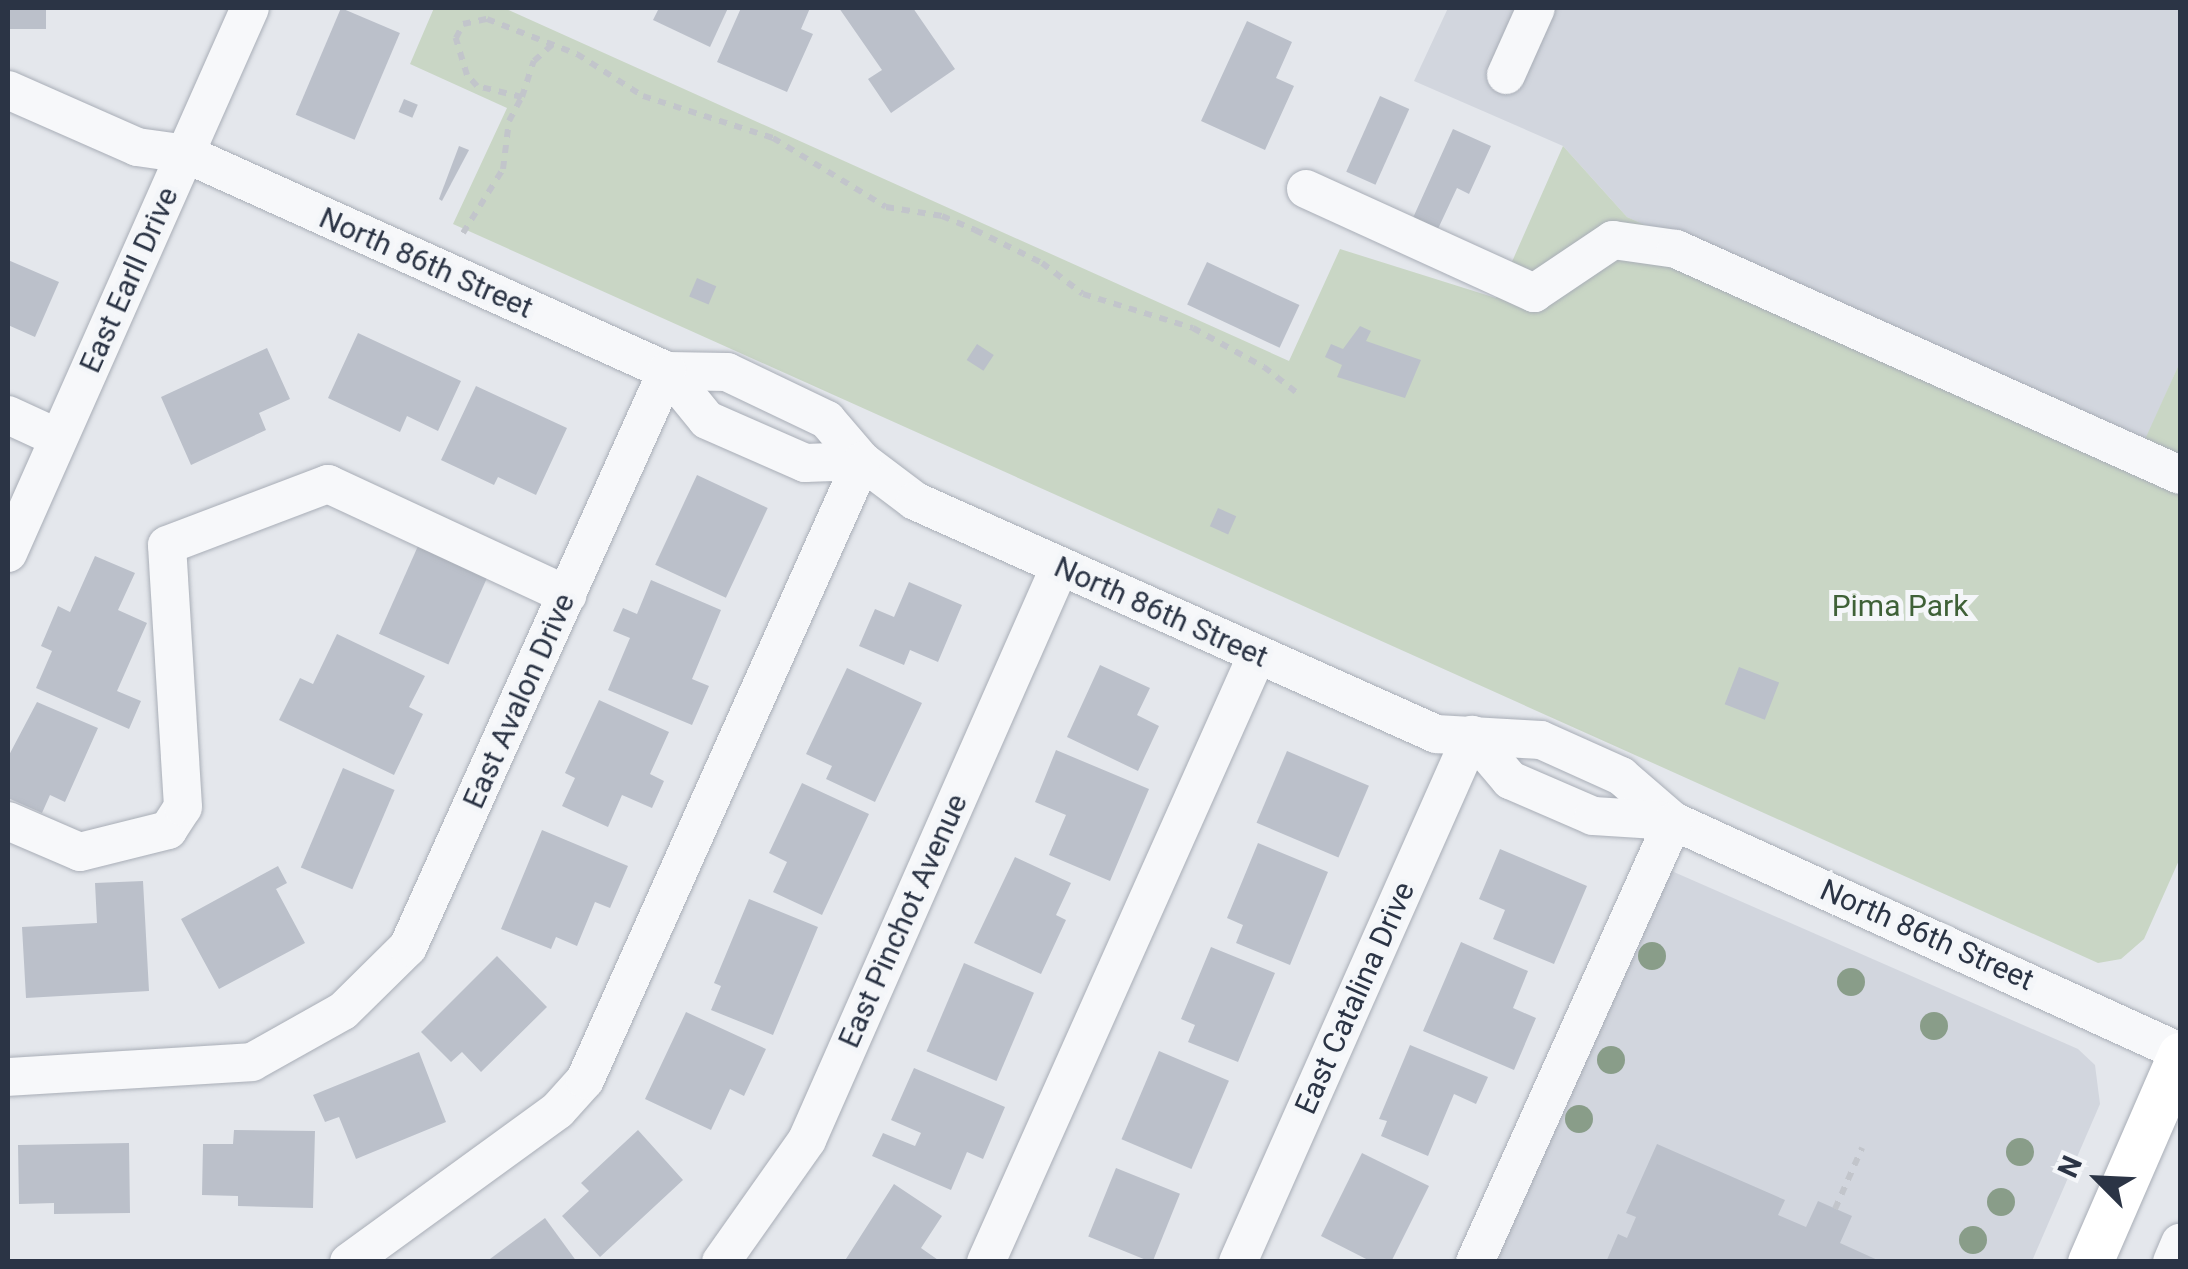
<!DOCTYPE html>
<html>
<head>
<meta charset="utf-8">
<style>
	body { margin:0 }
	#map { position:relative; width:2188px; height:1269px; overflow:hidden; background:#e4e7ec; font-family:Roboto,sans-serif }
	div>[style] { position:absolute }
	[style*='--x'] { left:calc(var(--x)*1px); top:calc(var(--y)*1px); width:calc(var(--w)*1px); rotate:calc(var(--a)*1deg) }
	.built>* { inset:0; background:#d2d6de }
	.green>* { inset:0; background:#c9d6c5 }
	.building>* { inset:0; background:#bbc0ca; transform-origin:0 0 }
	.path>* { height:6px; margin-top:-3px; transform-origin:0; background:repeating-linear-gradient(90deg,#c2c5cb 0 8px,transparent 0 16px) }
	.roads { filter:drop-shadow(0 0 2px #a9aeb7) drop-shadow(0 0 2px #a9aeb7) }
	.minor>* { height:38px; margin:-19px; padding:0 19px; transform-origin:19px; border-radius:19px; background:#f7f8fa }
	.major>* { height:45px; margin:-22.5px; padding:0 22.5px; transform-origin:22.5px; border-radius:22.5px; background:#fff }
	.trees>* { width:28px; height:28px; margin:-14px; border-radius:50%; background:#899d89 }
	span { translate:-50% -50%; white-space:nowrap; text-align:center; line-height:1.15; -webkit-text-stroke:10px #f4f6f9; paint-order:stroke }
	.street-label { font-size:30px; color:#2b3445 }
	.park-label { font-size:30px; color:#3f6138 }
	.frame { position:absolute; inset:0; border:10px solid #2b3445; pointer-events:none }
	.north { position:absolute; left:2048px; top:1129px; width:100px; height:100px; -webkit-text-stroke:8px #f4f6f9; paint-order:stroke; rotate:294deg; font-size:28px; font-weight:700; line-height:40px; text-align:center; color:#2b3445 }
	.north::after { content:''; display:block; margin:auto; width:35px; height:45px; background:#2b3445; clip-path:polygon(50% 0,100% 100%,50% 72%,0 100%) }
</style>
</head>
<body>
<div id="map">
	<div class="built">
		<div style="clip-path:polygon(1448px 8px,2180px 8px,2180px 362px,2143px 446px,1627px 217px,1563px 146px,1414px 81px)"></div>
		<div style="clip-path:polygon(1667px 869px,2078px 1049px,2095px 1065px,2100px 1104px,2032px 1261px,1492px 1262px)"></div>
	</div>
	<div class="green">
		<div style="clip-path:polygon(434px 8px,504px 8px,1289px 361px,1340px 249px,1496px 298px,1563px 146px,1627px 217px,2142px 446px,2180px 362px,2180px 858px,2144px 939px,2121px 959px,2098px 963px,453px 224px,507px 108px,410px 64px)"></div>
	</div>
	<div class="building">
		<div style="left:8px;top:8px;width:38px;height:21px"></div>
		<div style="left:341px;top:8px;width:64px;height:116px;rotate:23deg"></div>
		<div style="clip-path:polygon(659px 8px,728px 8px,710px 47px,653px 20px)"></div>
		<div style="clip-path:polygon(741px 8px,810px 8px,801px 29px,813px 34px,787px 92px,717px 62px)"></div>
		<div style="clip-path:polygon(839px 8px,913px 8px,955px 69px,891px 113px,868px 79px,882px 70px)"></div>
		<div style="clip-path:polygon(1247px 21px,1292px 42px,1276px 78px,1294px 86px,1265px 150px,1201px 121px)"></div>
		<div style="left:1380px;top:96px;width:32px;height:83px;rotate:24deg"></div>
		<div style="left:404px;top:99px;width:15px;height:14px;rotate:23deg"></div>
		<div style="clip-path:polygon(1453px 129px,1491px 146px,1469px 194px,1457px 188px,1437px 231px,1412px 220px)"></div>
		<div style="clip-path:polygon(459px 146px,469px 150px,442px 201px,439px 199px)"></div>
		<div style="clip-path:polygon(8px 260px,59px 282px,35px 337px,8px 325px)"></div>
		<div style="left:1207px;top:262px;width:102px;height:47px;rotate:25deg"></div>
		<div style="left:697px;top:278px;width:21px;height:20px;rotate:23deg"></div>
		<div style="clip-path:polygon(1360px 326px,1371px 331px,1366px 341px,1421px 360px,1405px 398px,1337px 377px,1342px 365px,1325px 357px,1331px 344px,1343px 349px)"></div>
		<div style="clip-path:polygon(358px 333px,461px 381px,438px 431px,407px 416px,400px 432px,328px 398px)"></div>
		<div style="left:977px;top:344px;width:20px;height:19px;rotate:33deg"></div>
		<div style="clip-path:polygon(267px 348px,290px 399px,259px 413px,266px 430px,191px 465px,161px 397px)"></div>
		<div style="clip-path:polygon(476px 386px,567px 428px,536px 495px,498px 477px,494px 485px,441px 460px)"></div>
		<div style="left:697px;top:475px;width:78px;height:99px;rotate:25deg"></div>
		<div style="left:1218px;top:508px;width:20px;height:20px;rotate:24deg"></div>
		<div style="left:418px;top:546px;width:76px;height:96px;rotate:24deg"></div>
		<div style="clip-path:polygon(95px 556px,135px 573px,118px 610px,147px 623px,117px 691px,141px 701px,129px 729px,36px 688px,52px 651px,41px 646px,58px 606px,70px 612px)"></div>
		<div style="clip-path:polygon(651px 580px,721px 610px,692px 679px,709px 686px,692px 725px,608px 690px,630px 638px,613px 631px,623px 608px,637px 614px)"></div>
		<div style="clip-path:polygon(909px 582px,962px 605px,938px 662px,910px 650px,904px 665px,859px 646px,875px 609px,894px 617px)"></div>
		<div style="clip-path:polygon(337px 634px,425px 676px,409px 707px,423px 714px,394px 775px,279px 720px,300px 678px,313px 684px)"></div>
		<div style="clip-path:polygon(1100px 665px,1150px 688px,1137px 715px,1159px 726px,1138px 771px,1067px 737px)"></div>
		<div style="left:1739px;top:667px;width:43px;height:40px;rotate:21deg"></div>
		<div style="clip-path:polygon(847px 668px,922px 703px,875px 802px,826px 779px,832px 766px,806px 754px)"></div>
		<div style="clip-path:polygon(599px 700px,669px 732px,650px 774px,664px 781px,652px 808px,622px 795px,608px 827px,562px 806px,575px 778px,565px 773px)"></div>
		<div style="clip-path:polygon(37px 702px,98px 728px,65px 802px,50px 795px,42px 813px,8px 798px,8px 757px)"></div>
		<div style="clip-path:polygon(1056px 750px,1149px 789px,1110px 881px,1049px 855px,1066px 815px,1035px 802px)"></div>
		<div style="left:1287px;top:751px;width:89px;height:78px;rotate:23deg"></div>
		<div style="left:343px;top:768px;width:56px;height:108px;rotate:23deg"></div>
		<div style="clip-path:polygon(802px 783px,869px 814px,822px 915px,773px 892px,787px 862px,769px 853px)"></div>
		<div style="clip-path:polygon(542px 830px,628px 866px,610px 908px,595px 902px,577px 946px,556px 937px,551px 949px,501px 929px)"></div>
		<div style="clip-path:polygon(1258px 843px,1328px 872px,1290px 965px,1236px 943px,1243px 925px,1227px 918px)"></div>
		<div style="clip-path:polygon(1500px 849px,1587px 886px,1554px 964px,1493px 939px,1505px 910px,1479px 899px)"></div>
		<div style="clip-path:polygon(1015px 857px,1071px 883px,1056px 915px,1066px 920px,1041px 974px,974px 943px)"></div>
		<div style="clip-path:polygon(278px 866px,287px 883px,276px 889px,305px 943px,219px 989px,181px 919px)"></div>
		<div style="clip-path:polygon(143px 881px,149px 991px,26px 998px,22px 927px,97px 923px,95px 883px)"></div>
		<div style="clip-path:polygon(749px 899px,818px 927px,773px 1035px,711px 1010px,721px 986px,714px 983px)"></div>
		<div style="clip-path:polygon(1461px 942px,1528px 971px,1513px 1008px,1536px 1018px,1514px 1070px,1423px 1031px)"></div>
		<div style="clip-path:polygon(1211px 947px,1275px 973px,1238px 1062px,1188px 1042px,1195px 1025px,1181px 1019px)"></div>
		<div style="clip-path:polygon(497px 956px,547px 1007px,481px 1072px,462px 1052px,451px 1062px,421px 1032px)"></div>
		<div style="left:964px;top:963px;width:76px;height:96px;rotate:23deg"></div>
		<div style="clip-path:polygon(686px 1012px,766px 1049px,744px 1096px,730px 1089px,711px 1130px,645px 1099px)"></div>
		<div style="clip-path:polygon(1410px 1045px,1488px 1077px,1476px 1104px,1454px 1094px,1428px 1156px,1381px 1136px,1387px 1121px,1379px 1119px)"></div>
		<div style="left:1159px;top:1051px;width:76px;height:96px;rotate:23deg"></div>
		<div style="clip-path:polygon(419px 1052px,446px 1122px,356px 1159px,339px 1117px,325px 1122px,313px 1095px)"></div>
		<div style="clip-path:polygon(914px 1068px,1005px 1107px,983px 1159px,967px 1152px,951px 1190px,872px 1156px,883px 1133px,915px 1146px,921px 1133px,891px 1120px)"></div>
		<div style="clip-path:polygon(234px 1130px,315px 1131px,313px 1208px,238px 1206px,238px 1196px,202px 1195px,203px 1144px,233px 1144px)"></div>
		<div style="clip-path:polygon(638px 1130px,683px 1180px,600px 1257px,562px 1216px,589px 1191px,581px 1183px)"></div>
		<div style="clip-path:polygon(129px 1143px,130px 1213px,54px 1214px,54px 1203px,19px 1204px,18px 1145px)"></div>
		<div style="clip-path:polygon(1657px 1144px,1785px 1200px,1778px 1215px,1806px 1227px,1818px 1201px,1852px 1216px,1840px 1243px,1882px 1262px,1606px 1262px,1618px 1234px,1627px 1238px,1636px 1217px,1626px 1213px)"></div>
		<div style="clip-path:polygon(1362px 1153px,1429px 1186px,1391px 1262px,1372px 1262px,1321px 1236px)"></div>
		<div style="left:1116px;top:1168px;width:69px;height:74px;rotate:22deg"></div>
		<div style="clip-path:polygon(894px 1184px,942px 1216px,921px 1248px,941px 1262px,844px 1262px)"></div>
		<div style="clip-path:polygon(545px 1218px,577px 1262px,486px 1262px)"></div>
	</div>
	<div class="path">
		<div style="--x:522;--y:97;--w:38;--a:-72"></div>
		<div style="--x:534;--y:61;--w:24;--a:-42"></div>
		<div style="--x:463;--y:233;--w:75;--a:-58"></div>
		<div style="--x:503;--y:169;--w:48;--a:-82.9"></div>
		<div style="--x:509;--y:121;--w:27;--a:-62"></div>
		<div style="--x:522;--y:97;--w:46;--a:-166.3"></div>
		<div style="--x:477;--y:86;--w:15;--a:-132"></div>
		<div style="--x:467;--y:75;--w:39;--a:-107"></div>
		<div style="--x:456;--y:38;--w:16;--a:-63"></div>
		<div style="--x:463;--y:24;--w:25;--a:-12"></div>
		<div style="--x:487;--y:19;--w:97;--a:21.3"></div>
		<div style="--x:577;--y:54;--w:78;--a:32.5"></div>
		<div style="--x:643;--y:96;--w:137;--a:17.9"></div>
		<div style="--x:773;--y:138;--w:132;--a:31.4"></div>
		<div style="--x:886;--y:207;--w:57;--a:9.1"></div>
		<div style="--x:942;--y:216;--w:36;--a:23"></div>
		<div style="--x:975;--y:230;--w:75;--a:26.2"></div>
		<div style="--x:1042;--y:263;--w:51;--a:37.1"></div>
		<div style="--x:1083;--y:294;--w:115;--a:17.2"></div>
		<div style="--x:1193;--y:328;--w:81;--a:28.8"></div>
		<div style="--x:1264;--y:367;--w:42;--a:38.2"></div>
		<div style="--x:1835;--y:1209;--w:67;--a:-66.1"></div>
	</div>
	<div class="roads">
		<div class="minor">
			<div style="--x:1506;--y:75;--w:73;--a:-65.9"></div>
			<div style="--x:8;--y:90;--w:141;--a:23.8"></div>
			<div style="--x:137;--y:147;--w:49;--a:8.1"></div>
			<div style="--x:186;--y:154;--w:528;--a:24.28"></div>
			<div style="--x:667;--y:371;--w:60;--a:1"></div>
			<div style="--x:727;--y:372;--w:111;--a:25.6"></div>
			<div style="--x:827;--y:420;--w:54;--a:49.5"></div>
			<div style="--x:862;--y:461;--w:66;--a:37"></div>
			<div style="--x:915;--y:501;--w:571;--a:24.09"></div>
			<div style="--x:1436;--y:734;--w:105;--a:3.3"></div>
			<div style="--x:1541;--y:740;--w:88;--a:24.2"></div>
			<div style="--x:1621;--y:776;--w:69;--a:40.9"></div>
			<div style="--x:1673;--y:821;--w:557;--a:24.5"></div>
			<div style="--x:1306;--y:189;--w:251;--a:24.5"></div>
			<div style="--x:1534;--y:293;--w:95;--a:-33.9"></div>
			<div style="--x:1613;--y:240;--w:64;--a:8.1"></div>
			<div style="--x:1676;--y:249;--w:552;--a:24.15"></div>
			<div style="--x:667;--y:371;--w:63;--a:50.8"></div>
			<div style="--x:707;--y:420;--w:107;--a:23.7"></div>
			<div style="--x:805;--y:463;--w:57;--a:-2"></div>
			<div style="--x:8;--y:415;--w:55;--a:24.7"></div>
			<div style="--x:8;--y:553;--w:596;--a:-66.06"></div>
			<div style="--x:1472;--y:735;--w:59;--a:49.8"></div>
			<div style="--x:1510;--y:780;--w:90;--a:23.4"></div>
			<div style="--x:1593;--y:816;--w:80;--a:3.6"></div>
			<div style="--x:8;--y:821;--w:78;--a:23.3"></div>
			<div style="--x:80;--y:852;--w:91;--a:-14"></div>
			<div style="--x:168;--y:830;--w:27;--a:-57"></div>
			<div style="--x:183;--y:807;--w:262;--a:-93.5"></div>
			<div style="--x:167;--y:545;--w:172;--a:-20.8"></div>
			<div style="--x:328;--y:484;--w:264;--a:24.9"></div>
			<div style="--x:8;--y:1077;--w:244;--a:-3.5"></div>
			<div style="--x:252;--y:1062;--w:104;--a:-29.3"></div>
			<div style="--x:343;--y:1011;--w:91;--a:-44.6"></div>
			<div style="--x:408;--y:947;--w:632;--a:-65.79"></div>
			<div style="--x:349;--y:1262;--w:258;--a:-36"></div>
			<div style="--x:558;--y:1110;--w:40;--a:-48"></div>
			<div style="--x:585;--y:1080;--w:678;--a:-65.89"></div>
			<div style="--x:721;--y:1262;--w:149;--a:-54.8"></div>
			<div style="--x:807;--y:1140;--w:627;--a:-66.21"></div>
			<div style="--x:986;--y:1262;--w:665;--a:-65.94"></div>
			<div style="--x:1238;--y:1262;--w:577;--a:-66.06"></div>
			<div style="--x:1475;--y:1262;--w:483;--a:-65.8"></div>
			<div style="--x:2172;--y:1262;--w:21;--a:-67"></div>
		</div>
		<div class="major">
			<div style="--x:2090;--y:1262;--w:226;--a:-66.5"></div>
		</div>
	</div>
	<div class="trees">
		<div style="left:1652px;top:956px"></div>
		<div style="left:1851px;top:982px"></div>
		<div style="left:1934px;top:1026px"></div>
		<div style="left:1611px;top:1060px"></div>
		<div style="left:1579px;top:1119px"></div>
		<div style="left:2020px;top:1152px"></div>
		<div style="left:2001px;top:1202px"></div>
		<div style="left:1973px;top:1240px"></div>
	</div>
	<div class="street-label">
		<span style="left:426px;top:263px;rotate:24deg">North 86th Street</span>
		<span style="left:129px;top:280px;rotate:-66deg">East Earll Drive</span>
		<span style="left:1161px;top:612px;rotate:24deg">North 86th Street</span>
		<span style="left:519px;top:701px;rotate:-66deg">East Avalon Drive</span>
		<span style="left:903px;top:921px;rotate:-66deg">East Pinchot Avenue</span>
		<span style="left:1927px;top:935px;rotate:24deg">North 86th Street</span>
		<span style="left:1355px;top:998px;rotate:-66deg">East Catalina Drive</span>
	</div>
	<div class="park-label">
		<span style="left:1900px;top:606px">Pima Park</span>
	</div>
	<div class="frame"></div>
	<div class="north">N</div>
</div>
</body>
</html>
